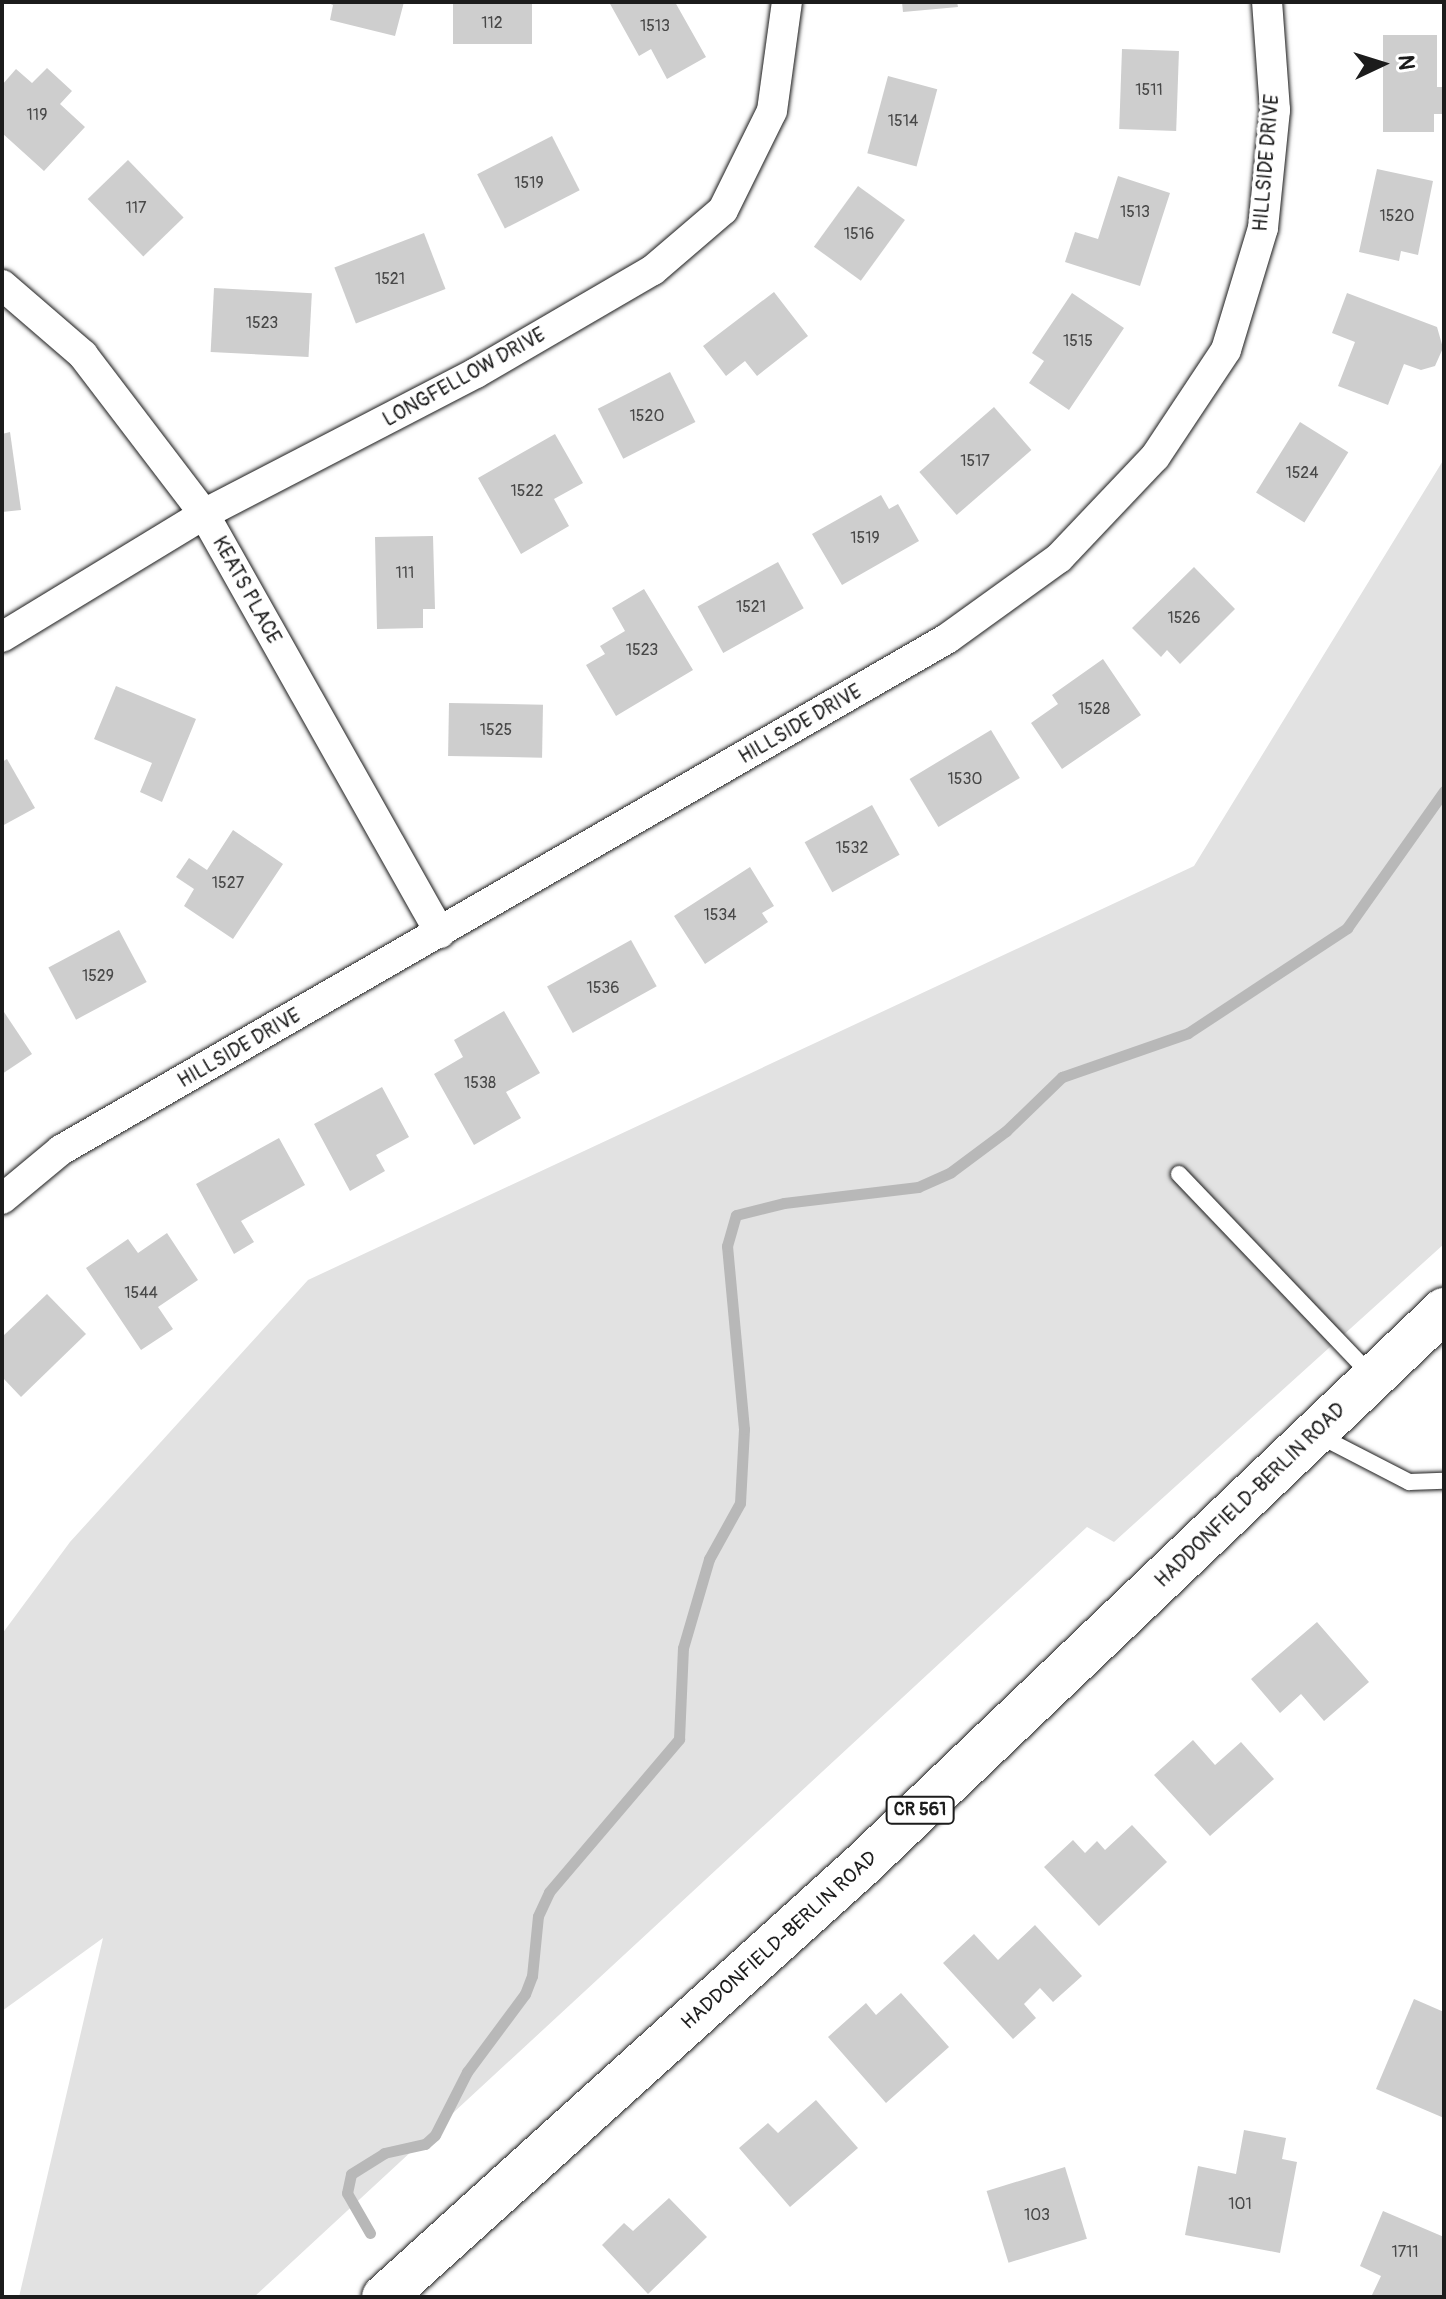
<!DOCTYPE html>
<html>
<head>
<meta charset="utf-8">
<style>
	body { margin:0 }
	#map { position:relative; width:1446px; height:2299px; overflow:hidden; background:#fff; font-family:Pangolin,sans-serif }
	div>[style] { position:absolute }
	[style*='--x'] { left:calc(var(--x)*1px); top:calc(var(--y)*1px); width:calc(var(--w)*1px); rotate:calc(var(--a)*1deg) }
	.green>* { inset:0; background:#e2e2e2 }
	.stream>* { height:11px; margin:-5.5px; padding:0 5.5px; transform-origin:5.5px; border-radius:5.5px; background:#b8b8b8 }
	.building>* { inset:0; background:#cecece; transform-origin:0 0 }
	.roads { filter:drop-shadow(0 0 2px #1c1c1c) drop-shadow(0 0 2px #1c1c1c) }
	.service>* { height:16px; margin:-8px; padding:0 8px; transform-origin:8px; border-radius:8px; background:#fff }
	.minor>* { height:30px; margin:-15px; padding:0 15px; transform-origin:15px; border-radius:15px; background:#fff }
	.primary>* { height:44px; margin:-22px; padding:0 22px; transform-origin:22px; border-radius:22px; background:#fff }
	span { translate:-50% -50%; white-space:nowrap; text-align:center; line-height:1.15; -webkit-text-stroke:7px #fff; paint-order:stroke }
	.number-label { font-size:16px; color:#484848 }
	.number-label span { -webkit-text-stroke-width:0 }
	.shield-label span { padding:2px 6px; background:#fff; border:2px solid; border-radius:6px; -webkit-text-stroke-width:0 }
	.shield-label { font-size:18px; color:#1c1c1c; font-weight:700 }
	.street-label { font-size:20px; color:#1c1c1c }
	.frame { position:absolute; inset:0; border:4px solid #1c1c1c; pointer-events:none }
	.north { position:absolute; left:1342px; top:24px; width:80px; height:80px; -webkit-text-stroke:6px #fff; paint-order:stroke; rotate:86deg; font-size:22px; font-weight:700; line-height:32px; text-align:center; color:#1c1c1c }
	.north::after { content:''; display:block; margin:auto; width:28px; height:36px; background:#1c1c1c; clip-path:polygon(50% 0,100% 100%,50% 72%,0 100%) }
</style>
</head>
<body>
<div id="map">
	<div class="green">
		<div style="clip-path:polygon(1444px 459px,1444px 1244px,1114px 1542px,1087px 1527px,254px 2297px,19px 2297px,103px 1938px,2px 2011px,2px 1634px,70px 1542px,308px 1280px,1194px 866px)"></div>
	</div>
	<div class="stream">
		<div style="--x:370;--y:2233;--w:46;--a:-119.9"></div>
		<div style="--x:347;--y:2193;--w:19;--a:-78"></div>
		<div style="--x:351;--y:2174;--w:39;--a:-32"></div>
		<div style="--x:384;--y:2153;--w:42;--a:-12.4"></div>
		<div style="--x:425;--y:2144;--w:13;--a:-42"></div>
		<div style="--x:435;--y:2135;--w:71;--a:-63.1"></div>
		<div style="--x:467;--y:2072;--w:97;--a:-53.4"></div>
		<div style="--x:525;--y:1994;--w:19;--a:-69"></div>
		<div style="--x:532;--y:1976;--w:60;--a:-84.3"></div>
		<div style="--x:538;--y:1916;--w:26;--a:-65"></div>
		<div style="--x:549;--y:1892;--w:201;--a:-49.6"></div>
		<div style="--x:679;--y:1739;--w:91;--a:-87.5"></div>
		<div style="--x:683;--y:1648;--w:93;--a:-73.7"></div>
		<div style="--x:709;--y:1559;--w:64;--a:-61"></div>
		<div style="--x:740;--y:1503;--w:74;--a:-86.9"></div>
		<div style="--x:744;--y:1429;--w:184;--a:-95.3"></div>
		<div style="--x:727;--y:1246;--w:32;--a:-74"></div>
		<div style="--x:736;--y:1215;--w:49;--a:-14"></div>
		<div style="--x:784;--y:1203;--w:135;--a:-6.8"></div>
		<div style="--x:918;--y:1187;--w:36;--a:-24"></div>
		<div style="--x:951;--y:1172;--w:69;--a:-36.7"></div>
		<div style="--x:1006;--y:1131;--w:78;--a:-44"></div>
		<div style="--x:1062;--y:1077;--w:133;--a:-19.2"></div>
		<div style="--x:1188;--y:1033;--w:191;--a:-33.4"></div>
		<div style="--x:1347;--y:928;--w:168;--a:-54.7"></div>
	</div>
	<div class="building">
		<div style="clip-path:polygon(326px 2px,404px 2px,395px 36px,330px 20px,333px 5px)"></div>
		<div style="left:453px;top:2px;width:79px;height:42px"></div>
		<div style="clip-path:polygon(609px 2px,675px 2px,706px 57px,667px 79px,651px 49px,639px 56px)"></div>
		<div style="clip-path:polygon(902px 2px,957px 2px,958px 7px,903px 12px)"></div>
		<div style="clip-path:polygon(1383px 35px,1437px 35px,1437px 87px,1444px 87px,1444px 114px,1434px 114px,1434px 132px,1383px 132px)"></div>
		<div style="left:1122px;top:49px;width:57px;height:80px;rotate:2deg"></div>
		<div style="clip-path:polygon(47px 68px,72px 91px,60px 104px,85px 127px,44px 171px,2px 133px,2px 85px,16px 69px,32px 83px)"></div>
		<div style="left:888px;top:76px;width:51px;height:80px;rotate:15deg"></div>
		<div style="left:552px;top:136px;width:61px;height:84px;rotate:63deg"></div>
		<div style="left:128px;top:160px;width:80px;height:56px;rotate:46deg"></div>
		<div style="clip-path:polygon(1377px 169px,1433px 181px,1418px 255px,1401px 251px,1399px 261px,1359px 252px)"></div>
		<div style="clip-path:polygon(1118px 176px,1170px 193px,1140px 286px,1065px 262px,1075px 232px,1098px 239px)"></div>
		<div style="left:858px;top:186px;width:58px;height:75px;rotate:36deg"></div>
		<div style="left:424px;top:233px;width:60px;height:96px;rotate:69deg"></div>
		<div style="left:214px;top:288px;width:98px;height:64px;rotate:3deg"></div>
		<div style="clip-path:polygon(774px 292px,808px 336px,757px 376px,745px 361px,726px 376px,703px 346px)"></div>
		<div style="clip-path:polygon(1072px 293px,1124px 328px,1069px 410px,1029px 383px,1044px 361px,1032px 353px)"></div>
		<div style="clip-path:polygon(1347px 293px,1437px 327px,1443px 348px,1435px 366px,1421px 370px,1404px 364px,1388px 405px,1338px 386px,1355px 342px,1332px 333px)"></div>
		<div style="left:670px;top:372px;width:56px;height:81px;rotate:63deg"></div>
		<div style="left:994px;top:407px;width:57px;height:99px;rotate:49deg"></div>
		<div style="left:1300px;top:422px;width:57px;height:83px;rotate:32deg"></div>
		<div style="clip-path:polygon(10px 432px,21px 510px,2px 512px,2px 434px)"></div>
		<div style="clip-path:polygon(555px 434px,583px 483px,554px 499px,569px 526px,521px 554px,478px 478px)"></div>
		<div style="clip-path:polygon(881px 495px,889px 509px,898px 504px,919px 541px,842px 585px,812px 534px)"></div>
		<div style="clip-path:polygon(433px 536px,435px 609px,423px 609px,423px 628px,377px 629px,375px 537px)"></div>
		<div style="left:778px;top:562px;width:53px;height:92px;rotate:61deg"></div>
		<div style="clip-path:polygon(1194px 567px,1235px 609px,1180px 664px,1167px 650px,1161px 657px,1132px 628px)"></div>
		<div style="clip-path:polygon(644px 589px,693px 670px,616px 716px,586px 665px,605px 654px,600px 646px,625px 631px,612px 608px)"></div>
		<div style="clip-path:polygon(1103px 659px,1141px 715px,1062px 769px,1031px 723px,1058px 704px,1052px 695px)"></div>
		<div style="clip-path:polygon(116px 686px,196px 719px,162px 802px,140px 792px,152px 763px,94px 739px)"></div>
		<div style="left:449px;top:703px;width:94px;height:53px;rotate:1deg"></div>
		<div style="left:991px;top:730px;width:56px;height:95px;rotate:59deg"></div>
		<div style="clip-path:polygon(7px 759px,35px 808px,2px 826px,2px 762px)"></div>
		<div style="left:872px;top:805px;width:57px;height:77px;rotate:61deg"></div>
		<div style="clip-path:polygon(233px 830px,283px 864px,233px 939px,184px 906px,194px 889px,176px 877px,189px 858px,207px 870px)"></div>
		<div style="clip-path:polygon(750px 867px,774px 906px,762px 913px,768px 922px,705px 964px,674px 916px)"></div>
		<div style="left:119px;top:930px;width:59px;height:80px;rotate:62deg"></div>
		<div style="left:631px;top:940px;width:53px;height:96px;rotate:61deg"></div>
		<div style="clip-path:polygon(2px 1009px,32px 1054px,2px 1074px)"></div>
		<div style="clip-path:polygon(504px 1011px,540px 1073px,506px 1092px,521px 1118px,474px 1145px,434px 1074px,463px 1057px,454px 1040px)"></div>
		<div style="clip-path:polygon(382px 1087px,409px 1137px,376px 1155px,385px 1171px,350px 1191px,314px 1124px)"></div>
		<div style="clip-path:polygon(279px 1138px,305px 1185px,241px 1221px,254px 1242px,234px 1254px,196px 1184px)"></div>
		<div style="clip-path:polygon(167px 1233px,198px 1280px,158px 1307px,173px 1329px,141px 1350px,86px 1268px,128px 1239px,138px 1253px)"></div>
		<div style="clip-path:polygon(47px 1294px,86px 1334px,21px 1397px,2px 1377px,2px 1337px)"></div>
		<div style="clip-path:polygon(1317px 1622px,1369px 1682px,1324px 1721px,1301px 1694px,1280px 1713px,1251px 1679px)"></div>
		<div style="clip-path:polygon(1193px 1740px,1215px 1765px,1241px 1742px,1274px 1779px,1210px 1836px,1154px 1775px)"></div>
		<div style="clip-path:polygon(1132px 1825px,1167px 1862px,1099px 1926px,1044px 1867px,1073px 1840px,1085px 1853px,1097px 1841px,1105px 1850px)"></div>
		<div style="clip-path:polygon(1035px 1925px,1082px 1976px,1053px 2002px,1040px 1988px,1024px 2004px,1036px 2018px,1013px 2039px,943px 1963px,974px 1934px,998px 1960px)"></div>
		<div style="clip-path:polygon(901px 1993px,949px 2047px,886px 2103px,828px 2037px,866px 2003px,876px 2015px)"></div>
		<div style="clip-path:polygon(1414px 1999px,1444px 2012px,1444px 2118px,1376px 2089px)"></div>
		<div style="clip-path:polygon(816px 2100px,858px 2148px,790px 2207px,739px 2148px,768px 2123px,778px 2133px)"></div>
		<div style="clip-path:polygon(1244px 2130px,1286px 2138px,1282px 2159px,1297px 2162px,1280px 2253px,1185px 2235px,1198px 2166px,1236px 2174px)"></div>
		<div style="left:1065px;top:2167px;width:75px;height:82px;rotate:73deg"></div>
		<div style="clip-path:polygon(669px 2198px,707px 2237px,648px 2294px,602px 2245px,624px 2223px,633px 2231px)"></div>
		<div style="clip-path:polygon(1383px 2211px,1444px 2237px,1444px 2297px,1372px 2295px,1381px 2276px,1360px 2266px)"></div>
	</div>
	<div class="roads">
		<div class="service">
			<div style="--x:1179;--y:1174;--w:279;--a:46.3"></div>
			<div style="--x:1316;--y:1434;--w:105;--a:27.3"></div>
			<div style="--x:1409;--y:1482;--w:35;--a:-2"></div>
		</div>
		<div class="minor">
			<div style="--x:2;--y:285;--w:107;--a:40.8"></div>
			<div style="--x:83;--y:355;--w:200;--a:52.7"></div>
			<div style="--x:204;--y:514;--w:481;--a:60.6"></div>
			<div style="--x:2;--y:637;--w:237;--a:-31.3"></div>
			<div style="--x:204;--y:514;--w:306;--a:-27.4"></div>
			<div style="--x:476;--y:373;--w:205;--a:-30.2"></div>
			<div style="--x:653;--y:270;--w:92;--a:-40.6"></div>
			<div style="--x:723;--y:210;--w:110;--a:-63.7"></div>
			<div style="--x:772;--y:111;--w:110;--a:-82.2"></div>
			<div style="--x:2;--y:1199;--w:77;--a:-39.7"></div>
			<div style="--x:61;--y:1150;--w:1024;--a:-29.99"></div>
			<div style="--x:948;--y:638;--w:137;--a:-35.8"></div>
			<div style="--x:1059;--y:558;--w:139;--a:-46.5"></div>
			<div style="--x:1155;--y:457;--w:128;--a:-56.4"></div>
			<div style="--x:1226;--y:350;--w:127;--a:-73.1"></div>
			<div style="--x:1263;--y:228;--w:119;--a:-84.2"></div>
			<div style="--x:1275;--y:110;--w:108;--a:-94.2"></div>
		</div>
		<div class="primary">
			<div style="--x:384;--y:2297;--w:643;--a:-42.1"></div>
			<div style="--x:861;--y:1866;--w:806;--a:-43.64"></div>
		</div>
	</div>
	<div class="number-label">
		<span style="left:492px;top:23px">112</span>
		<span style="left:655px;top:26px">1513</span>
		<span style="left:1149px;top:90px">1511</span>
		<span style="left:37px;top:115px">119</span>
		<span style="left:903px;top:121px">1514</span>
		<span style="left:529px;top:183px">1519</span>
		<span style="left:136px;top:208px">117</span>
		<span style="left:1135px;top:212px">1513</span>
		<span style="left:1397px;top:216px">1520</span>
		<span style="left:859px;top:234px">1516</span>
		<span style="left:390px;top:279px">1521</span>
		<span style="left:262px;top:323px">1523</span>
		<span style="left:1078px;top:341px">1515</span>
		<span style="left:647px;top:416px">1520</span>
		<span style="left:975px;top:461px">1517</span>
		<span style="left:1302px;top:473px">1524</span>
		<span style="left:527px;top:491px">1522</span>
		<span style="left:865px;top:538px">1519</span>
		<span style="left:405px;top:573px">111</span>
		<span style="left:751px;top:607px">1521</span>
		<span style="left:1184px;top:618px">1526</span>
		<span style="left:642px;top:650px">1523</span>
		<span style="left:1094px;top:709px">1528</span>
		<span style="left:496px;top:730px">1525</span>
		<span style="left:965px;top:779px">1530</span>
		<span style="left:852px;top:848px">1532</span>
		<span style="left:228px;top:883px">1527</span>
		<span style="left:720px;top:915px">1534</span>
		<span style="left:98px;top:976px">1529</span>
		<span style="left:603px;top:988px">1536</span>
		<span style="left:480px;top:1083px">1538</span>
		<span style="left:141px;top:1293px">1544</span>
		<span style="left:1240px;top:2204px">101</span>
		<span style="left:1037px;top:2215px">103</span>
		<span style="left:1405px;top:2252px">1711</span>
	</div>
	<div class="shield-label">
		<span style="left:920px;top:1810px">CR 561</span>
	</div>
	<div class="street-label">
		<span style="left:1266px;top:163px;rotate:-85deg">HILLSIDE DRIVE</span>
		<span style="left:464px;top:377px;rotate:-29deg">LONGFELLOW DRIVE</span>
		<span style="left:247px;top:590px;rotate:61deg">KEATS PLACE</span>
		<span style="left:800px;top:724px;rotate:-30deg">HILLSIDE DRIVE</span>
		<span style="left:239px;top:1048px;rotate:-30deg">HILLSIDE DRIVE</span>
		<span style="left:1250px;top:1495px;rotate:-44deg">HADDONFIELD-BERLIN ROAD</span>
		<span style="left:779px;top:1940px;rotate:-42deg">HADDONFIELD-BERLIN ROAD</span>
	</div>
	<div class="frame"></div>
	<div class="north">N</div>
</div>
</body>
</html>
